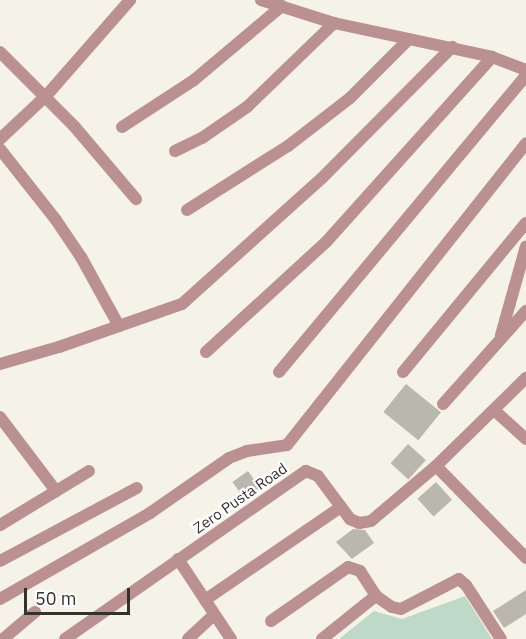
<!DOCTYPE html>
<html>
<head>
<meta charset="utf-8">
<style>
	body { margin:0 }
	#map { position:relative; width:526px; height:639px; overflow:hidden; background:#f5f2e8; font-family:"IBM Plex Sans",sans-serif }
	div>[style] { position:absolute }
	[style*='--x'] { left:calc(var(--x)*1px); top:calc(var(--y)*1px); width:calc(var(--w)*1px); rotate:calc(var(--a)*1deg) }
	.green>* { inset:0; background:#bed9c8 }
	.building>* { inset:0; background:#bab7ae; transform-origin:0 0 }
	.street>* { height:12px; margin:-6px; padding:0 6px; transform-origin:6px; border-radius:6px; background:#bb9090 }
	span { translate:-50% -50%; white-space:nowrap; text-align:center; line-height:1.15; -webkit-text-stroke:4.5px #fff; paint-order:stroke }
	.street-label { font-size:15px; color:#34322f }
	.scale { position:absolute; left:24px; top:588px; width:106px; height:27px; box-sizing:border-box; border:3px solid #34322f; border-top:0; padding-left:8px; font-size:18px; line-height:21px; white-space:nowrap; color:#34322f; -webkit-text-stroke:4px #fff; paint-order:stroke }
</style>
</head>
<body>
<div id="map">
	<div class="green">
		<div style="clip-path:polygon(465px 596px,492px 639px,339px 639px,374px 611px,402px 619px)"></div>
	</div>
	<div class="building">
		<div style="left:406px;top:384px;width:45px;height:36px;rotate:39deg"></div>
		<div style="left:408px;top:444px;width:24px;height:26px;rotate:42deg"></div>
		<div style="left:248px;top:471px;width:21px;height:19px;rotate:55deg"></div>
		<div style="left:436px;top:482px;width:24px;height:25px;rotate:48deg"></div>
		<div style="clip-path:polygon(353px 529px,365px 530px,374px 543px,352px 559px,336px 542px)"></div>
		<div style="clip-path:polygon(526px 590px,526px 614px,504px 628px,493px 611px)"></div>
	</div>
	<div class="street">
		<div style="--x:261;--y:0;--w:77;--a:17.5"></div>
		<div style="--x:334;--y:23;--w:162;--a:12.1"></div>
		<div style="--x:492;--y:57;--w:36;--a:21"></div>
		<div style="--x:0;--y:52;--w:105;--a:45"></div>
		<div style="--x:74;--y:126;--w:96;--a:49.7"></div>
		<div style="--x:122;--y:127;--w:86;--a:-33.1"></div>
		<div style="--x:194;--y:80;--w:115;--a:-40.1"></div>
		<div style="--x:0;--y:139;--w:63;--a:-43.1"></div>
		<div style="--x:46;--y:96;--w:128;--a:-48.8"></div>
		<div style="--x:0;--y:149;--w:90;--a:51.7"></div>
		<div style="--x:56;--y:220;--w:45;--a:56"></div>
		<div style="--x:81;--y:257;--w:79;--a:61.2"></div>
		<div style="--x:175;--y:151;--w:30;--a:-26"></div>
		<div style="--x:202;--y:138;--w:55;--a:-34.6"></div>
		<div style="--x:247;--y:107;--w:121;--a:-44"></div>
		<div style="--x:187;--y:210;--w:120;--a:-32.4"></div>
		<div style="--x:288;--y:146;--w:78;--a:-37.7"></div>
		<div style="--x:350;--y:98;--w:83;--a:-45"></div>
		<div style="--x:501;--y:335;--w:92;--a:-74.3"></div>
		<div style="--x:206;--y:352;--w:164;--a:-42.5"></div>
		<div style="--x:327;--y:241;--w:247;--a:-48.1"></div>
		<div style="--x:0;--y:364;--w:61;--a:-16.1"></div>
		<div style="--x:59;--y:347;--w:130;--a:-19.3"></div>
		<div style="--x:182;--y:304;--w:188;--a:-42"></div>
		<div style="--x:322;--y:178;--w:185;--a:-45.2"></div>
		<div style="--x:279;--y:372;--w:386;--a:-50.2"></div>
		<div style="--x:403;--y:372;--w:193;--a:-50.5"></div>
		<div style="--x:443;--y:404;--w:125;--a:-48.3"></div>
		<div style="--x:494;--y:410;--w:43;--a:42.2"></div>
		<div style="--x:0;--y:417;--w:93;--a:52.9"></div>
		<div style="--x:436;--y:466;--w:129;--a:45.6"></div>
		<div style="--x:0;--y:525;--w:104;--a:-31.2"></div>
		<div style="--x:178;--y:559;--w:96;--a:56.5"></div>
		<div style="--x:0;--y:561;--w:155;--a:-28.1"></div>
		<div style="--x:0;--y:599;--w:173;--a:-29.8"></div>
		<div style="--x:150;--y:513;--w:96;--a:-34.8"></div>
		<div style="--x:229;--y:458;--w:19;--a:-21"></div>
		<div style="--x:247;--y:451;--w:40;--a:-8.5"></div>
		<div style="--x:287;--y:445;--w:385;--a:-51.6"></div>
		<div style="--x:205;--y:600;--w:165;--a:-34.4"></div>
		<div style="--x:271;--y:621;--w:94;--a:-35"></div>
		<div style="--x:348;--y:567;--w:13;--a:18"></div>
		<div style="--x:360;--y:571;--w:30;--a:57"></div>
		<div style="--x:3;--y:639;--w:42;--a:-40.2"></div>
		<div style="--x:65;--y:639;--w:294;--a:-34.9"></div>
		<div style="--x:306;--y:471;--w:13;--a:23"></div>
		<div style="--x:318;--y:476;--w:54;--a:53.3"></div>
		<div style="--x:350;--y:519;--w:10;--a:24"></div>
		<div style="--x:359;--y:523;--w:12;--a:-9"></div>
		<div style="--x:371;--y:521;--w:85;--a:-40.2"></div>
		<div style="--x:436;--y:466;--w:126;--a:-44.4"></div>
		<div style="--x:188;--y:639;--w:35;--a:-43"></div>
		<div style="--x:322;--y:639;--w:65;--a:-38.8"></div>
		<div style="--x:373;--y:598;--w:4;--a:-34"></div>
		<div style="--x:376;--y:596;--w:19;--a:35"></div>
		<div style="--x:392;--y:607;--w:9;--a:13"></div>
		<div style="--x:401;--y:609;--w:65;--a:-27.3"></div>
		<div style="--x:459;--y:579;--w:9;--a:41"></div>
		<div style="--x:466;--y:585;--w:64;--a:57.1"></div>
	</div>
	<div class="street-label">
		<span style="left:240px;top:498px;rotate:-35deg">Zero Pusta Road</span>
	</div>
	<div class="scale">50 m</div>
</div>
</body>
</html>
